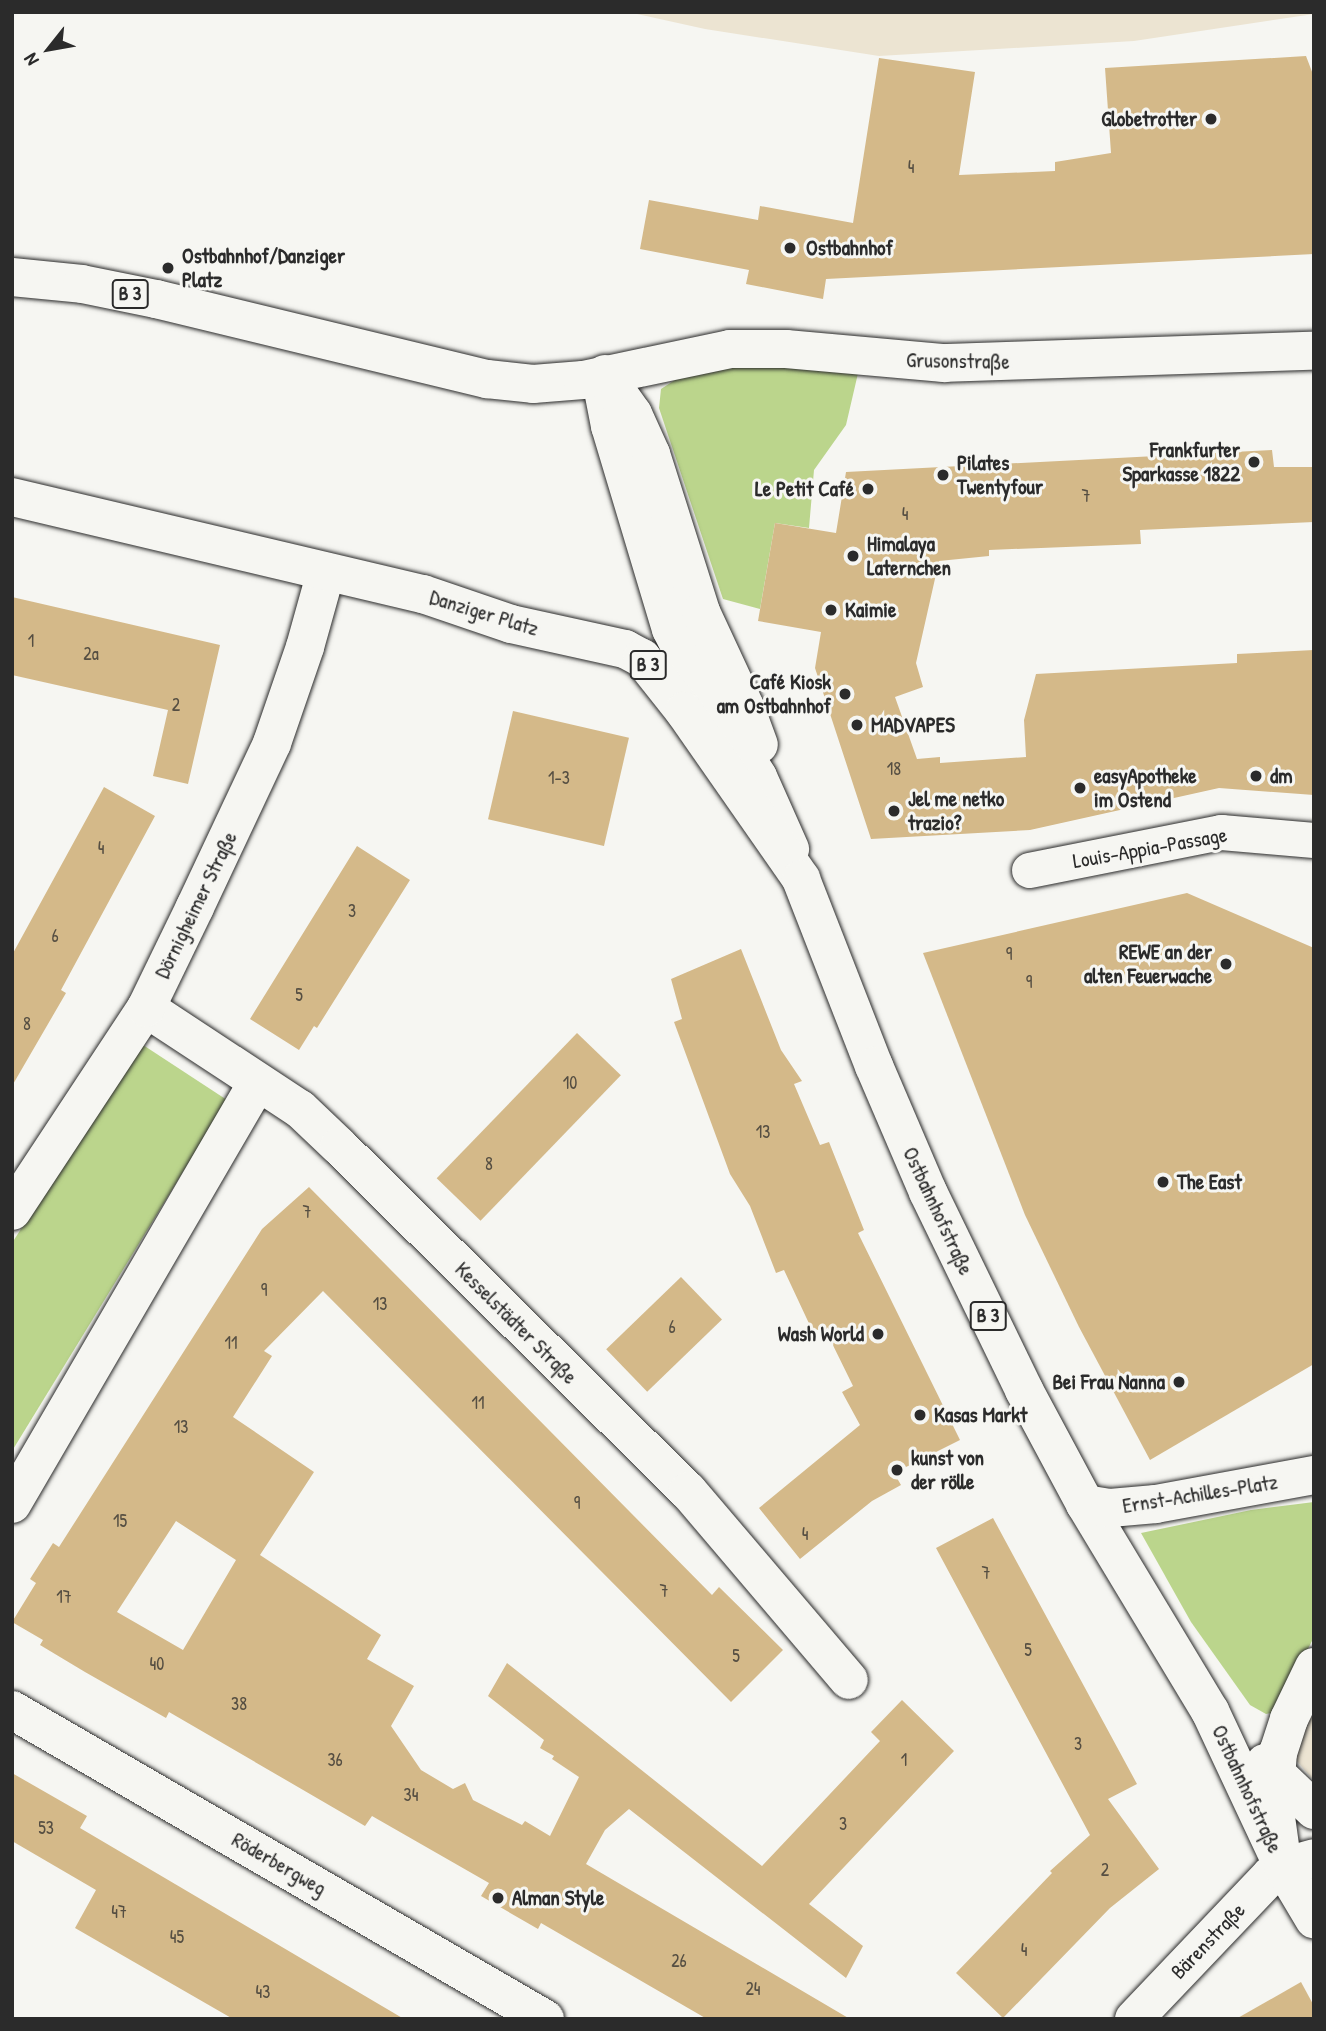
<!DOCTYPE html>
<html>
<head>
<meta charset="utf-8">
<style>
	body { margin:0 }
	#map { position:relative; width:1326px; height:2031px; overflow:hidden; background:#f6f6f2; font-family:"Patrick Hand",sans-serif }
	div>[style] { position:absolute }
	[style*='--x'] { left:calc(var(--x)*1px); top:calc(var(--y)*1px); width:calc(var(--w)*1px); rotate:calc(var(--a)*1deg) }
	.built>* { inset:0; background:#ece4d2 }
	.green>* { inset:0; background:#bbd58c }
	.building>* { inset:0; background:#d4b989; transform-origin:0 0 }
	.roads { filter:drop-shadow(0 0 2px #2b2b2b) drop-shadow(0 0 2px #2b2b2b) }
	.pedestrian>* { height:35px; margin:-17.5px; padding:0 17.5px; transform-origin:17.5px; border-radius:17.5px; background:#f6f6f2 }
	.minor>* { height:38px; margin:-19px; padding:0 19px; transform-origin:19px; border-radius:19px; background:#f6f6f2 }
	.secondary>* { height:38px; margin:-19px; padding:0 19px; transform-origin:19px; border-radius:19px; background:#f6f6f2 }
	.primary>* { height:38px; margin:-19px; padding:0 19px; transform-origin:19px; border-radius:19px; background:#f6f6f2 }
	.dots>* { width:19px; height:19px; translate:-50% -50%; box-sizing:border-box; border:4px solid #f6f6f2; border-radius:50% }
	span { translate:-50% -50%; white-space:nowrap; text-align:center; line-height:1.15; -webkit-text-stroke:6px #f6f6f2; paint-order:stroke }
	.number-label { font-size:18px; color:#554e42 }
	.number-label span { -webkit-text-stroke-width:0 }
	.shield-label span { padding:2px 5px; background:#f6f6f2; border:2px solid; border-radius:5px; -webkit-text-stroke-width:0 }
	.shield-label { font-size:19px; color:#2b2b2b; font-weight:700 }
	.poi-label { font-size:21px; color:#2b2b2b; font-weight:700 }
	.right { translate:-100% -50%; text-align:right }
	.left { translate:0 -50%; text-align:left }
	.street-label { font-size:21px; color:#2b2b2b }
	.frame { position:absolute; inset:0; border:14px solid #2b2b2b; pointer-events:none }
	.north { position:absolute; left:14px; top:14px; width:70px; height:70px; -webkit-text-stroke:5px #f6f6f2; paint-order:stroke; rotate:239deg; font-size:19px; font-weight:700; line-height:28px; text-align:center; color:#2b2b2b }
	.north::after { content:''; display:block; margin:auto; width:24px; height:32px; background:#2b2b2b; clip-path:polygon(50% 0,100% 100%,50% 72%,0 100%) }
</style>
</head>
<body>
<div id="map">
	<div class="built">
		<div style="clip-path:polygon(628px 12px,1314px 12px,1314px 14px,1134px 41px,879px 56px,705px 29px)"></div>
		<div style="clip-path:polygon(1314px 1691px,1314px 1781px,1296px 1760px)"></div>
	</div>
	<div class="green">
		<div style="clip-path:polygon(709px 365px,859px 369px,846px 425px,814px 470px,809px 528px,775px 523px,760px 609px,723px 599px,659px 408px,661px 389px,684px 374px)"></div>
		<div style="clip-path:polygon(140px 1043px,227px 1100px,12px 1451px,12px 1243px)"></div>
		<div style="clip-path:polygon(1314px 1502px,1314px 1637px,1276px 1712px,1266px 1714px,1250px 1705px,1191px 1622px,1141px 1533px,1251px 1510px)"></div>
	</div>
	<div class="building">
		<div style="clip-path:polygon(1306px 56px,1314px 77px,1314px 254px,826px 279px,823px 299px,746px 284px,749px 270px,640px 249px,649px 200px,758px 220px,760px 206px,853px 223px,879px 58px,975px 72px,959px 175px,1055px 171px,1055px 162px,1111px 153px,1105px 68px)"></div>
		<div style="clip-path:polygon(1272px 450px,1274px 467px,1314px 467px,1314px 522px,1140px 530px,1141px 544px,989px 550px,989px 556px,939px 561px,916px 663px,923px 687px,895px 697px,917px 759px,940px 757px,940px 763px,1026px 757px,1024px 720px,1036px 674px,1237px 663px,1237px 654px,1314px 650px,1314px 795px,1219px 788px,1030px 830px,871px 839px,815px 668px,821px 632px,758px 621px,775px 523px,836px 533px,846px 472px)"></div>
		<div style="clip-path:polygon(12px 597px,220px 645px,188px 784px,153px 776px,168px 710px,12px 675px)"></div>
		<div style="left:513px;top:711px;width:119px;height:111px;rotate:13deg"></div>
		<div style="clip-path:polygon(104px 787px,155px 816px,61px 990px,66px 993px,12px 1086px,12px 955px)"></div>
		<div style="clip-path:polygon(357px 846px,410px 880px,317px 1028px,314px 1026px,299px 1050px,250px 1019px)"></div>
		<div style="clip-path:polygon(1187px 893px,1314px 948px,1314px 1364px,1150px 1460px,1079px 1327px,1025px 1215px,923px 953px)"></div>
		<div style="clip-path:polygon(741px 949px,781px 1050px,802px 1081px,794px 1084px,820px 1145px,829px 1142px,864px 1230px,858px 1233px,960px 1440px,894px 1473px,901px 1485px,872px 1501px,800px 1559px,759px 1508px,860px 1425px,842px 1392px,853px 1386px,824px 1327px,813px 1332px,784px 1270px,776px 1273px,750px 1206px,730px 1174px,674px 1022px,682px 1019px,671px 979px)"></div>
		<div style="left:577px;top:1033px;width:61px;height:202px;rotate:44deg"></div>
		<div style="clip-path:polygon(evenodd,309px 1187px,712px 1595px,719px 1587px,783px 1650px,731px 1702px,323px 1291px,264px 1351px,272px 1356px,233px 1417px,314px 1472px,260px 1555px,381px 1635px,367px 1659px,414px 1686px,391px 1726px,421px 1770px,453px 1789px,465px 1783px,473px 1800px,522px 1825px,525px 1821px,550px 1836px,579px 1777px,552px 1759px,554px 1756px,540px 1748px,544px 1740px,488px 1696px,507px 1663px,762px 1866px,880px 1741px,871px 1732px,902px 1700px,954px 1751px,809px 1904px,863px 1946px,846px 1978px,629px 1809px,605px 1830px,586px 1864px,850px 2019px,707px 2019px,541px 1923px,538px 1929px,481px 1896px,489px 1883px,372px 1816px,365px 1826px,169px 1712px,166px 1718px,85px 1672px,40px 1645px,43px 1640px,12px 1622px,36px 1583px,30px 1579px,53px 1543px,59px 1547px,262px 1229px,309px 1187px,176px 1521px,236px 1560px,183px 1650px,117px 1612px,176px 1521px)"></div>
		<div style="left:681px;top:1277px;width:59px;height:104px;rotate:46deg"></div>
		<div style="clip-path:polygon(993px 1518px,1137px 1784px,1108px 1799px,1159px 1869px,1110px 1908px,1003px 2018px,956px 1973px,1052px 1873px,1050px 1871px,1090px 1835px,936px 1548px)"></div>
		<div style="clip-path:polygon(12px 1773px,87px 1816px,80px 1828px,404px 2019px,233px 2019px,75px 1928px,96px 1890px,12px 1841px)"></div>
		<div style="clip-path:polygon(1301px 1982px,1314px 2006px,1314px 2019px,1236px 2019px)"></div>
	</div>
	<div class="roads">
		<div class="pedestrian">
			<div style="--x:1029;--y:870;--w:196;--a:-11.2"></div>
			<div style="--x:1221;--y:832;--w:93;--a:4.9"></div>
		</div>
		<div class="minor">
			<div style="--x:146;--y:1008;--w:184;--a:33.3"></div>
			<div style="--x:300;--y:1109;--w:54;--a:43.5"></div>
			<div style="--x:339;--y:1146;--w:491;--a:44.7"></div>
			<div style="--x:688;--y:1491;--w:248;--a:49.6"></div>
			<div style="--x:12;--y:1211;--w:243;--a:-56.6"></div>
			<div style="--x:146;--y:1008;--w:112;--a:-64.1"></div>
			<div style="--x:195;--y:907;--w:181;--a:-64.8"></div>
			<div style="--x:272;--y:743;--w:102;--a:-71"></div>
			<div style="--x:305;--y:647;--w:78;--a:-74.4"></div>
			<div style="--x:12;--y:1504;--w:488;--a:-59.8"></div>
			<div style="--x:12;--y:1710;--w:616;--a:30.1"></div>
			<div style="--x:1134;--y:2019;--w:199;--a:-46.4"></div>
			<div style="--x:1271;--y:1875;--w:14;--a:-34"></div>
		</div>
		<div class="secondary">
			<div style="--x:605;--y:374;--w:16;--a:97"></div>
			<div style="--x:603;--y:390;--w:37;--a:79"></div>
			<div style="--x:610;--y:426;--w:212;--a:73.3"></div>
			<div style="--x:671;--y:629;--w:59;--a:63"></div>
			<div style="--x:698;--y:682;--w:112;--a:57.7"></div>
			<div style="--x:758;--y:777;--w:79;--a:66"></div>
			<div style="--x:608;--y:379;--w:43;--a:54.5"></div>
			<div style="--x:633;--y:414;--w:44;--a:65.8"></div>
			<div style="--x:651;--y:454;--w:166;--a:72.4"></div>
			<div style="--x:701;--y:612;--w:105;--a:65.1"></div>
			<div style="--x:745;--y:707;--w:40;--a:69.8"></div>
			<div style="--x:1085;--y:1504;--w:242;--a:58.9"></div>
			<div style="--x:1210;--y:1711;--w:172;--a:64.9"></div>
			<div style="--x:1314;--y:1667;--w:58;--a:115.7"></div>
			<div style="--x:1289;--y:1719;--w:35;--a:108"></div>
			<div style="--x:1278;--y:1752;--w:51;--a:94.5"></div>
			<div style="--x:1274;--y:1803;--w:65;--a:82"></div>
			<div style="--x:1283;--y:1867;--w:61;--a:59.2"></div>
			<div style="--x:1265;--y:1763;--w:68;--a:43.8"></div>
			<div style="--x:1283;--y:1867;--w:32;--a:-16"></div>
		</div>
		<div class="primary">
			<div style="--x:12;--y:277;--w:70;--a:5.7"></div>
			<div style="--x:82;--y:284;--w:76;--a:11.5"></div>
			<div style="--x:156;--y:299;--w:341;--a:13.6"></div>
			<div style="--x:487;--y:379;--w:46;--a:6.2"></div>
			<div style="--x:533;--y:384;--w:50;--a:-4.6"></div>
			<div style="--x:583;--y:380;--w:150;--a:-11.9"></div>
			<div style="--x:730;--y:349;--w:56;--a:0"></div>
			<div style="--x:786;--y:349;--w:159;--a:5.1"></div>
			<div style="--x:944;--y:363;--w:370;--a:-1.9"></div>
			<div style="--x:12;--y:497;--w:422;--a:13.3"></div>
			<div style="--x:423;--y:594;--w:93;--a:18.8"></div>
			<div style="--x:511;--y:624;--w:117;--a:12.4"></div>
			<div style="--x:625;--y:649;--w:19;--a:28"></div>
			<div style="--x:642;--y:658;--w:68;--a:51.6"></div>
			<div style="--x:684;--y:711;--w:205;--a:55.1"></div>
			<div style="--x:801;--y:879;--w:201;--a:68.7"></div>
			<div style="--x:874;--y:1066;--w:137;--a:66.8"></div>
			<div style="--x:928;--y:1192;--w:220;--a:64.1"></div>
			<div style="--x:1024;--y:1390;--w:129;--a:61.8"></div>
			<div style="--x:1085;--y:1504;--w:25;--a:9"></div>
			<div style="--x:1110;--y:1508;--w:46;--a:-5"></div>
			<div style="--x:1156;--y:1504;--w:161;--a:-10.4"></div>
		</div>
	</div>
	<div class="dots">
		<div style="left:1211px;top:119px;background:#2b2b2b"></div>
		<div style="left:790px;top:248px;background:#2b2b2b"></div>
		<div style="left:168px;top:268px;background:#2b2b2b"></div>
		<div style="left:1254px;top:462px;background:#2b2b2b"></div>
		<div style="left:943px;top:475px;background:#2b2b2b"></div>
		<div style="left:868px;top:489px;background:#2b2b2b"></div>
		<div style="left:853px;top:556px;background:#2b2b2b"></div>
		<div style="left:831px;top:610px;background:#2b2b2b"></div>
		<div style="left:845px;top:694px;background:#2b2b2b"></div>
		<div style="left:857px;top:725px;background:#2b2b2b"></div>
		<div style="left:1256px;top:776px;background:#2b2b2b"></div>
		<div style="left:1080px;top:788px;background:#2b2b2b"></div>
		<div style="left:894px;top:811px;background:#2b2b2b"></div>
		<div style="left:1226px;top:964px;background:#2b2b2b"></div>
		<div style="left:1163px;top:1182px;background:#2b2b2b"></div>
		<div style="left:878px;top:1334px;background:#2b2b2b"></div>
		<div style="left:1179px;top:1382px;background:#2b2b2b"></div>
		<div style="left:920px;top:1415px;background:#2b2b2b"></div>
		<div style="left:897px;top:1470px;background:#2b2b2b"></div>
		<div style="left:498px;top:1898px;background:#2b2b2b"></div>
	</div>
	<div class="number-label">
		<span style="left:911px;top:167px">4</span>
		<span style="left:1086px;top:496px">7</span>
		<span style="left:905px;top:514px">4</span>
		<span style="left:31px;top:641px">1</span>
		<span style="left:91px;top:654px">2a</span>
		<span style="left:176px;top:705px">2</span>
		<span style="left:894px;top:769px">18</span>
		<span style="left:559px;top:778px">1-3</span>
		<span style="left:101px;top:848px">4</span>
		<span style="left:352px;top:911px">3</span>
		<span style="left:55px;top:936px">6</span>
		<span style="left:1009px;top:954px">9</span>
		<span style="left:1029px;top:982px">9</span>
		<span style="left:299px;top:995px">5</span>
		<span style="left:27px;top:1024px">8</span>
		<span style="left:570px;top:1083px">10</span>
		<span style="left:763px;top:1132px">13</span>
		<span style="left:489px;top:1164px">8</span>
		<span style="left:307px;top:1212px">7</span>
		<span style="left:264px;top:1290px">9</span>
		<span style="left:380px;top:1304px">13</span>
		<span style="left:672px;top:1327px">6</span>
		<span style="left:231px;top:1343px">11</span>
		<span style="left:478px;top:1403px">11</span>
		<span style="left:181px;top:1427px">13</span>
		<span style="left:577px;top:1503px">9</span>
		<span style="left:120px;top:1521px">15</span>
		<span style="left:805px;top:1534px">4</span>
		<span style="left:986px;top:1573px">7</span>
		<span style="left:664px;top:1591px">7</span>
		<span style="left:64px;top:1597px">17</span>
		<span style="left:1028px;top:1650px">5</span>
		<span style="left:736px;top:1656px">5</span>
		<span style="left:157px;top:1664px">40</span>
		<span style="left:239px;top:1704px">38</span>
		<span style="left:1078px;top:1744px">3</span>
		<span style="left:335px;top:1760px">36</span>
		<span style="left:904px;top:1760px">1</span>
		<span style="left:411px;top:1795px">34</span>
		<span style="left:843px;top:1824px">3</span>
		<span style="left:46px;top:1828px">53</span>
		<span style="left:1105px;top:1870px">2</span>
		<span style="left:119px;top:1912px">47</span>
		<span style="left:177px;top:1937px">45</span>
		<span style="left:1024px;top:1950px">4</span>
		<span style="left:679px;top:1961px">26</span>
		<span style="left:753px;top:1989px">24</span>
		<span style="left:263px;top:1992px">43</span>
	</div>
	<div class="shield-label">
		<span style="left:130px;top:294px">B 3</span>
		<span style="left:648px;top:665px">B 3</span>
		<span style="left:988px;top:1316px">B 3</span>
	</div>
	<div class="poi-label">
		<span class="right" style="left:1197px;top:119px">Globetrotter</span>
		<span class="left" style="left:806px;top:248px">Ostbahnhof</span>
		<span class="left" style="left:182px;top:268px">Ostbahnhof/Danziger<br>Platz</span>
		<span class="right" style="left:1240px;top:462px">Frankfurter<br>Sparkasse 1822</span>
		<span class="left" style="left:957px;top:475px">Pilates<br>Twentyfour</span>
		<span class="right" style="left:854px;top:489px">Le Petit Café</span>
		<span class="left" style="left:867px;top:556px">Himalaya<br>Laternchen</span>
		<span class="left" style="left:845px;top:610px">Kaimie</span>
		<span class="right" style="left:831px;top:694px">Café Kiosk<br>am Ostbahnhof</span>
		<span class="left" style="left:871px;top:725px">MADVAPES</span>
		<span class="left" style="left:1094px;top:788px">easyApotheke<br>im Ostend</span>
		<span class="left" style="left:1270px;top:776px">dm</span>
		<span class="left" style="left:908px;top:811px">Jel me netko<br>trazio?</span>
		<span class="right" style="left:1212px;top:964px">REWE an der<br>alten Feuerwache</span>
		<span class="left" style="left:1177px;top:1182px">The East</span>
		<span class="right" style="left:864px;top:1334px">Wash World</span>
		<span class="right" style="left:1165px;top:1382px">Bei Frau Nanna</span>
		<span class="left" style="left:934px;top:1415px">Kasas Markt</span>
		<span class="left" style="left:911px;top:1470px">kunst von<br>der rölle</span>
		<span class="left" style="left:512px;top:1898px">Alman Style</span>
	</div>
	<div class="street-label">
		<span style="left:958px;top:361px;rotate:1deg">Grusonstraße</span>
		<span style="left:484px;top:613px;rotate:17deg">Danziger Platz</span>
		<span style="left:1150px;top:848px;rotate:-10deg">Louis-Appia-Passage</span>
		<span style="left:196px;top:905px;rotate:-64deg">Dörnigheimer Straße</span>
		<span style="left:938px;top:1211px;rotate:65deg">Ostbahnhofstraße</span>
		<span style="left:516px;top:1323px;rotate:45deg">Kesselstädter Straße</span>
		<span style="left:1200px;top:1494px;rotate:-9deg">Ernst-Achilles-Platz</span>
		<span style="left:1247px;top:1789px;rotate:65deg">Ostbahnhofstraße</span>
		<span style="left:279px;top:1864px;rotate:30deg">Röderbergweg</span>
		<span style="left:1208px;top:1941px;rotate:-46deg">Bärenstraße</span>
	</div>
	<div class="frame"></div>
	<div class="north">N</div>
</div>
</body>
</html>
